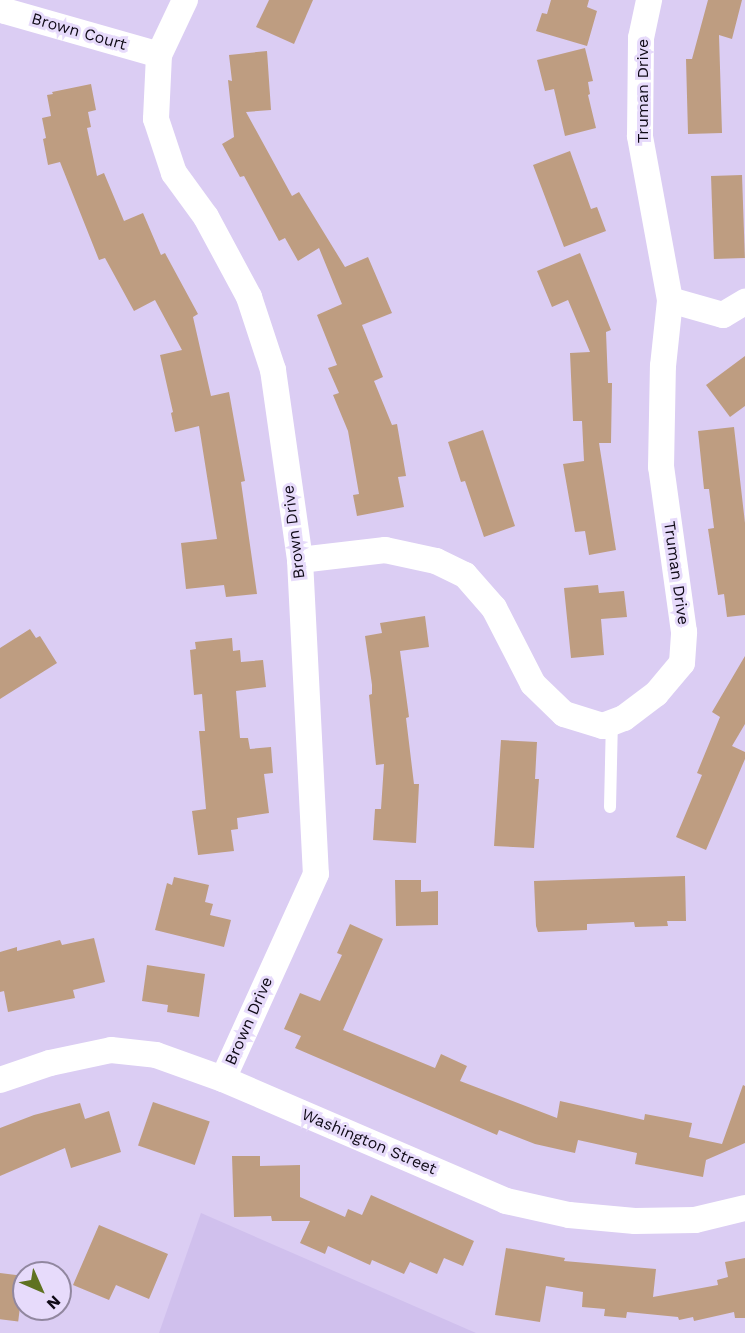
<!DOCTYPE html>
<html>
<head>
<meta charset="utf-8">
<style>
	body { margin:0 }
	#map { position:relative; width:745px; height:1333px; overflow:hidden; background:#dbcdf3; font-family:"Work Sans",sans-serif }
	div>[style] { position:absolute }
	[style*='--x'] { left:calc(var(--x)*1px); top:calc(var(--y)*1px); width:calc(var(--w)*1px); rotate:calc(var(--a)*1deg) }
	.built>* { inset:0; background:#d0c0ed }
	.building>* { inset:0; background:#be9d81; transform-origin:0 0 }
	.service>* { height:12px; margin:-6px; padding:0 6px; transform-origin:6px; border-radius:6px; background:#fff }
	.minor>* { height:26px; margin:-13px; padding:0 13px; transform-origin:13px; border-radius:13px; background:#fff }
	span { translate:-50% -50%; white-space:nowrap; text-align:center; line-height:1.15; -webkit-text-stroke:6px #e7dbfb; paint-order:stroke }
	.street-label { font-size:16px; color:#0f0a16 }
	.north { position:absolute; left:12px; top:1261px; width:60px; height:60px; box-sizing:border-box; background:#e7dbfb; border:2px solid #91879f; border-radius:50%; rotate:135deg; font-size:16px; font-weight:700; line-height:24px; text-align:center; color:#0f0a16 }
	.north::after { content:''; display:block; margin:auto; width:21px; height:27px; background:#5f7221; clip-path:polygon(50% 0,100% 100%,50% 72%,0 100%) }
</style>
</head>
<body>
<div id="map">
	<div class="built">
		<div style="clip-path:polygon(201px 1213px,476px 1333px,159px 1333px)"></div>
	</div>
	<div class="building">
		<div style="clip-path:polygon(269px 0,313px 0,294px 44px,256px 27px)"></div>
		<div style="clip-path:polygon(551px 0,589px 0,587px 7px,597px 11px,587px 46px,536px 31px,542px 13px,547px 14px)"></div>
		<div style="clip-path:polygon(708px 0,742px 0,732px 39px,719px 35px,722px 133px,688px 134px,686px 59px,692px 59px)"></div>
		<div style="clip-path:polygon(585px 48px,593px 81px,588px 82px,590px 94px,588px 95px,596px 128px,565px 136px,554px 89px,545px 91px,537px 60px)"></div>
		<div style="clip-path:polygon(267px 51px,271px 110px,246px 112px,292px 196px,299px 192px,345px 267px,368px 257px,392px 313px,362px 325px,383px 377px,374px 381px,392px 425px,397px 424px,406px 476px,398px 477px,404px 507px,357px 516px,353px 495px,359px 494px,348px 431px,333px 395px,339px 393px,328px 368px,337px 365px,317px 315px,342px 304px,319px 248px,298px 261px,285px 238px,279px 241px,244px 176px,240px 177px,222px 144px,234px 137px,228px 80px,232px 81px,229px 55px)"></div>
		<div style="clip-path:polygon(91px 84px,96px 110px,88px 112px,91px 127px,87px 128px,97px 176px,104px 173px,124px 221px,143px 213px,161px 255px,165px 253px,198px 314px,193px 317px,211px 396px,229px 392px,245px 481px,241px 482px,257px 594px,226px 597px,224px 585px,186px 589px,181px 543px,217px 539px,199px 426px,175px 432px,171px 413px,173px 412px,160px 355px,182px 350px,155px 300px,134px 311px,105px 258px,99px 260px,60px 162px,48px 165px,43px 139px,46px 138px,42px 118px,51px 116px,47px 95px,53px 94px,52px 92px)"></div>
		<div style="clip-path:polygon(570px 151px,591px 209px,597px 207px,606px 231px,564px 247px,533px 165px)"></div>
		<div style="left:742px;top:175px;width:83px;height:31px;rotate:88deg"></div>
		<div style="clip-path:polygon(580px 253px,611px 330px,606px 332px,608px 383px,612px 383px,611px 443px,599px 443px,616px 550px,589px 555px,585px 531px,575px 532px,563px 464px,584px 461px,582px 421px,573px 421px,570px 353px,590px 352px,568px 300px,552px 307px,537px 271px)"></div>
		<div style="clip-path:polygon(745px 356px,745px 406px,730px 417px,706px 385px)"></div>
		<div style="clip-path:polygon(734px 427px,745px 523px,745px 615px,727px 617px,724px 594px,718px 595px,708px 529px,714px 528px,709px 489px,704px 489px,698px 431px)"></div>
		<div style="clip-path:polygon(483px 430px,515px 526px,484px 537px,465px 481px,461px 482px,448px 442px)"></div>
		<div style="clip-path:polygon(598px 585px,599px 593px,624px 591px,627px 617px,601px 619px,604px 655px,571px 658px,564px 588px)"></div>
		<div style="clip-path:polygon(425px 616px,429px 647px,400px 651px,409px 717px,406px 718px,414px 784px,419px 784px,416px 843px,373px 840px,375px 809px,381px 809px,384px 764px,376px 765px,369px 695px,372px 694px,372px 685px,365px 636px,382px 633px,380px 623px)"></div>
		<div style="clip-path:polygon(30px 629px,36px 638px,40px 636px,57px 663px,0 699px,0 648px)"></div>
		<div style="clip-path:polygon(232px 638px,233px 651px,240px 650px,241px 662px,263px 660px,266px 687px,236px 691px,240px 738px,248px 738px,250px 749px,271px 747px,273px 773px,264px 774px,269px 813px,237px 818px,238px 829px,231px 830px,234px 851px,198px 855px,192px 811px,206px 809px,199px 731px,205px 731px,202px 694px,194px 695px,190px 650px,196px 649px,195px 642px)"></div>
		<div style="clip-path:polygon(745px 656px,745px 724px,732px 746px,745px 752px,745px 759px,706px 850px,676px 837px,702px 775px,697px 773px,720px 717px,712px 712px)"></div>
		<div style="clip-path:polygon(501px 740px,537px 742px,535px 779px,539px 779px,534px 848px,494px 846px)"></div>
		<div style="clip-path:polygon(685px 876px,686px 921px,667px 921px,668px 926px,635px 927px,634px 922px,587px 924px,587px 930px,538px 932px,536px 926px,534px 881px)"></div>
		<div style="clip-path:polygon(174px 877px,209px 885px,205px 902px,213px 904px,210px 915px,231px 920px,224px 947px,155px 930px,167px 883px,172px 885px)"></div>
		<div style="clip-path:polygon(395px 880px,421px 880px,421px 892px,438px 891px,438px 925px,396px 926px)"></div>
		<div style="clip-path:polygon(350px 924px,383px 939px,343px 1030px,435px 1068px,441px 1054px,467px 1066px,460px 1081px,557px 1118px,560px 1101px,644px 1120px,645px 1114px,692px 1123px,689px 1137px,722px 1144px,743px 1085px,745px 1086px,745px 1143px,706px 1160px,703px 1177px,635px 1164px,637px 1153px,578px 1140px,575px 1153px,535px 1144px,499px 1130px,497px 1135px,295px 1048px,301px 1036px,284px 1029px,300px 993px,320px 1001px,342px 955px,337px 953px)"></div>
		<div style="clip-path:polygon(94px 938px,105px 982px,73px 990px,75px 998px,8px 1012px,4px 991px,0 992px,0 952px,17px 947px,17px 951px,60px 940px,62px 945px)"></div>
		<div style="clip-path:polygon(147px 965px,205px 974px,199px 1017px,167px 1012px,168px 1005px,142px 1001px)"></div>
		<div style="left:153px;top:1102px;width:60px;height:46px;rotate:19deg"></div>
		<div style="clip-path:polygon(80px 1103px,85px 1119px,109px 1111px,121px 1152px,71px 1168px,65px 1148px,0 1176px,0 1128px,34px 1115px)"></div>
		<div style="clip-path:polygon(232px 1156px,260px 1156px,260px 1166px,300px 1165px,300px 1197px,345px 1217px,348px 1209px,362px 1215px,371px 1195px,474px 1241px,463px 1266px,444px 1258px,437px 1274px,410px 1262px,404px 1274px,372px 1260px,370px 1265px,328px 1246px,325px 1254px,300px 1243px,310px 1221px,272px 1221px,271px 1216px,234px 1217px)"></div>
		<div style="clip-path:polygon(99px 1225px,168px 1254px,149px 1299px,116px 1285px,109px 1300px,73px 1285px)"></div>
		<div style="clip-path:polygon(506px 1248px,565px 1258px,564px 1261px,656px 1269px,653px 1297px,718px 1285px,717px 1280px,728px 1277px,725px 1262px,745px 1258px,745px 1318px,735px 1318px,734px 1312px,694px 1321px,693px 1317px,679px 1320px,678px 1317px,627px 1312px,626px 1318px,604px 1316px,605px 1309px,582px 1307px,583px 1292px,546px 1286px,540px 1322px,495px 1315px)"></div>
		<div style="left:0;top:1273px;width:24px;height:46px;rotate:7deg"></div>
	</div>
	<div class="service">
		<div style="--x:610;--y:807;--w:85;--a:-88.7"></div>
	</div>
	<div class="minor">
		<div style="--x:185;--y:0;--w:61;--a:115.3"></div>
		<div style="--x:159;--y:55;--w:64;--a:92.7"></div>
		<div style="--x:156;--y:119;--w:57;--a:71.6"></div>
		<div style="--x:174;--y:173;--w:54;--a:54"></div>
		<div style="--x:206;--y:217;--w:91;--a:61.7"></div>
		<div style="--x:249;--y:297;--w:77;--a:71.8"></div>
		<div style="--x:273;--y:370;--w:192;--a:81.9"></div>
		<div style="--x:300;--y:560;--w:314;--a:87.1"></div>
		<div style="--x:316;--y:874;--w:225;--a:114.4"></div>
		<div style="--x:0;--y:7;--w:6;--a:39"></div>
		<div style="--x:5;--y:11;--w:160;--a:15.9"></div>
		<div style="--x:670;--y:300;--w:55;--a:15.8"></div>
		<div style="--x:723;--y:315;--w:26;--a:-31"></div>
		<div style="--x:300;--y:560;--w:86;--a:-6.7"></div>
		<div style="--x:385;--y:550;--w:52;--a:12.2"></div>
		<div style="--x:436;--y:561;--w:32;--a:26"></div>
		<div style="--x:465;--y:575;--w:44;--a:48.7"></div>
		<div style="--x:494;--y:608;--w:85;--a:62.8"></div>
		<div style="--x:533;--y:684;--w:43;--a:44.1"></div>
		<div style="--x:564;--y:714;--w:41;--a:17.1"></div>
		<div style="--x:603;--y:726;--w:22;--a:-21"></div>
		<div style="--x:624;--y:718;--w:40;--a:-37"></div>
		<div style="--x:656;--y:694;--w:40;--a:-50"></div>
		<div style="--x:682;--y:663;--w:31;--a:-86"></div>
		<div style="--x:684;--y:632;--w:167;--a:-97.9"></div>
		<div style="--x:661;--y:467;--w:101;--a:-88.9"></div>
		<div style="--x:663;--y:366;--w:66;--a:-83.9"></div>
		<div style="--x:670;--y:300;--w:167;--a:-100.4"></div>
		<div style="--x:640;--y:136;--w:98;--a:-89.4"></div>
		<div style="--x:641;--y:38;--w:39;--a:-78"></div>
		<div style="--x:0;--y:1080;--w:53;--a:-18.8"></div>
		<div style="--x:50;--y:1063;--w:62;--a:-12"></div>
		<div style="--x:111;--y:1050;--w:45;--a:6.3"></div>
		<div style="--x:156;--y:1055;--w:71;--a:19.7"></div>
		<div style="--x:223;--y:1079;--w:308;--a:23.3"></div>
		<div style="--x:506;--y:1201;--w:65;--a:12.5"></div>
		<div style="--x:569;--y:1215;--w:66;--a:5.2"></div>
		<div style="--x:635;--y:1221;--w:60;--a:-1"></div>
		<div style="--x:695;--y:1220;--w:51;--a:-13.5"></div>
	</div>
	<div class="street-label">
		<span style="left:79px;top:32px;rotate:16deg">Brown Court</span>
		<span style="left:643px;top:91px;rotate:-90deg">Truman Drive</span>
		<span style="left:294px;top:532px;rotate:-97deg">Brown Drive</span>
		<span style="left:676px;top:573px;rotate:82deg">Truman Drive</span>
		<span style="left:249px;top:1021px;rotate:-66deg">Brown Drive</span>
		<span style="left:369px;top:1142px;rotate:23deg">Washington Street</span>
	</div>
	<div class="north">N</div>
</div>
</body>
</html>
